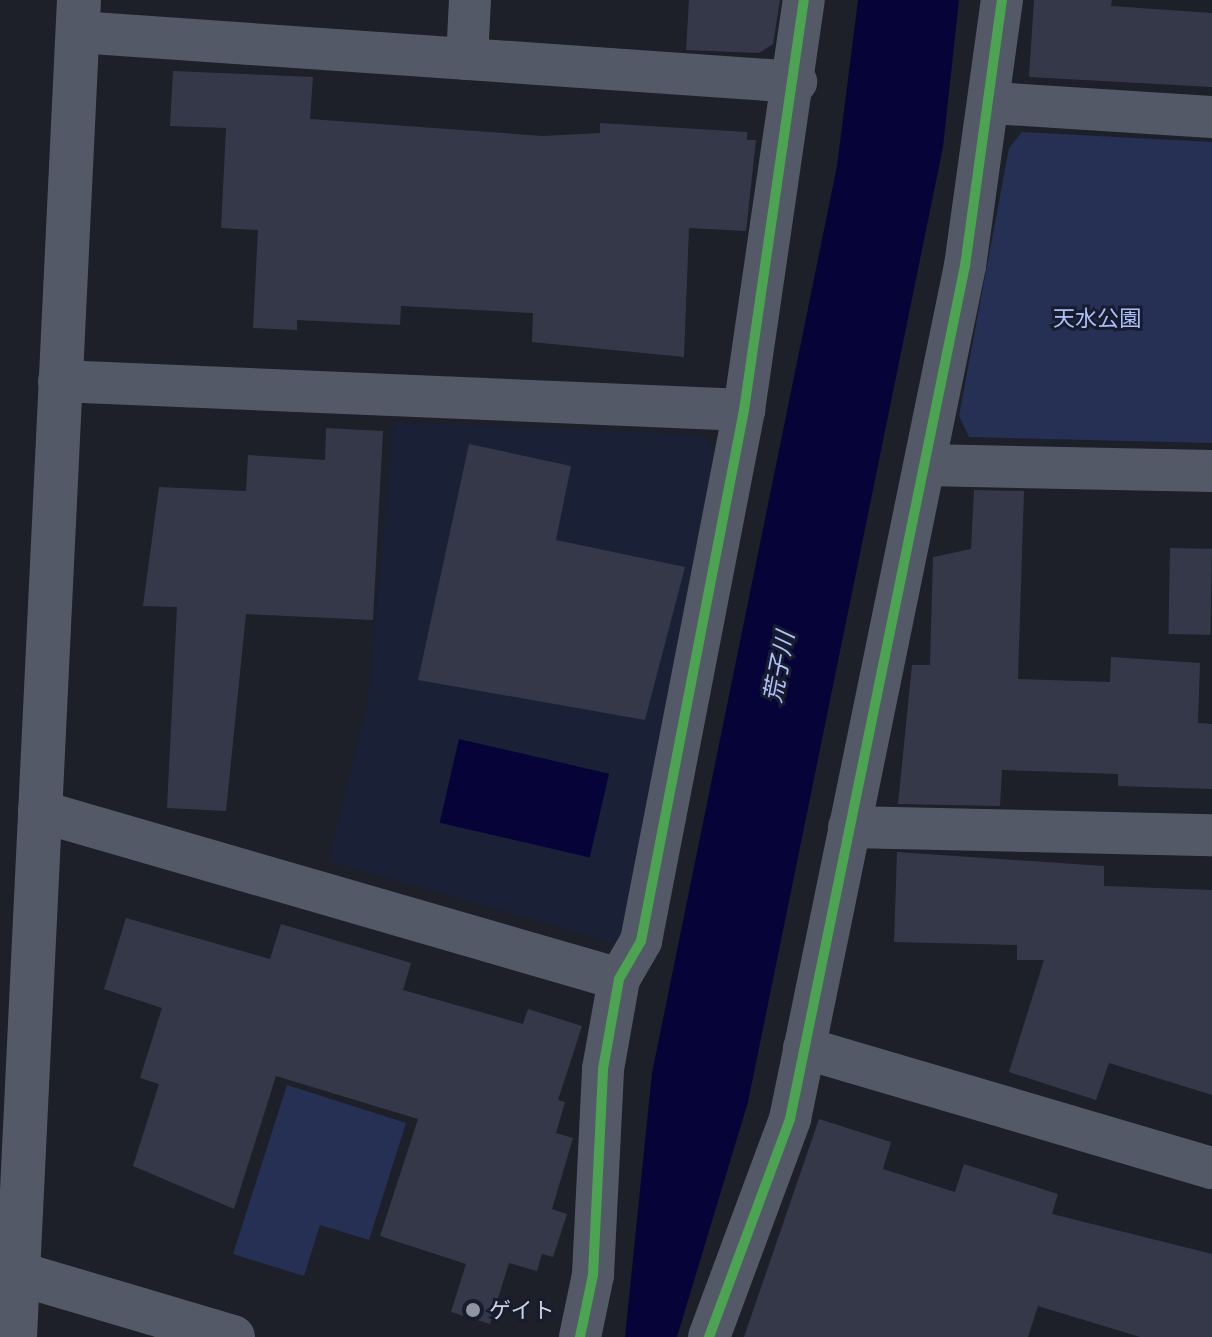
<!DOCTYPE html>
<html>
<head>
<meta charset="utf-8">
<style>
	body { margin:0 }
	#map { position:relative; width:1212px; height:1337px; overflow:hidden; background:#1d2029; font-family:"Noto Sans","Noto Sans JP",sans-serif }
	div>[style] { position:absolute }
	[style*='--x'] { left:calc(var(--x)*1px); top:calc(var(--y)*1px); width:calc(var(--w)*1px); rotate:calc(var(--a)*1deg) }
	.built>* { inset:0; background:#1a2137 }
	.green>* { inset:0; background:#253054 }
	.water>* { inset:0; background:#060339; transform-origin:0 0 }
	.building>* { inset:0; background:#353849; transform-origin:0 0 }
	.minor>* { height:42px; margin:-21px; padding:0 21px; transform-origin:21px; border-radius:21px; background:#545968 }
	.tertiary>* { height:44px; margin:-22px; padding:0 22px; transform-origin:22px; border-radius:22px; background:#545968 }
	.cycleway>* { height:10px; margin:-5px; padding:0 5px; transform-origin:5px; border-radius:5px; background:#4ca352 }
	.dots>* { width:22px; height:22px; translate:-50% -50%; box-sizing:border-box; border:4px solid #171c2f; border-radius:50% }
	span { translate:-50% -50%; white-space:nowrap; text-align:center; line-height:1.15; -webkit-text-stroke:6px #171c2f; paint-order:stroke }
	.park-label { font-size:22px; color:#acbff9 }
	.poi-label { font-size:22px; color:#ced3df }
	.left { translate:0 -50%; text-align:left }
	.water-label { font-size:24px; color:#aec1fa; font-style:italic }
</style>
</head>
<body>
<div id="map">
	<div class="built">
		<div style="clip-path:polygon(394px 422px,703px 435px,721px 457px,628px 935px,610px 942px,329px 861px,368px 702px)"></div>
	</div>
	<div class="green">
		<div style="clip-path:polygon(1022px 132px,1212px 142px,1212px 443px,969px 437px,959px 416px,1009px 148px)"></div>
		<div style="clip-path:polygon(287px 1085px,406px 1123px,369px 1240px,320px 1225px,304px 1276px,233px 1254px)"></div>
	</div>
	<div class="water">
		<div style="clip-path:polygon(858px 0,959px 0,943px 147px,748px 1102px,677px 1337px,625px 1337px,652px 1073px,837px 166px)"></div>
		<div style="left:459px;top:739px;width:154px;height:86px;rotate:13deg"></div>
	</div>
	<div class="building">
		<div style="clip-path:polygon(689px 0,780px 0,773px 44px,759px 53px,686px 50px)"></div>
		<div style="clip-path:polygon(1034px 0,1112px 0,1111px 6px,1212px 13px,1212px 87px,1029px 77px)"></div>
		<div style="clip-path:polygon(173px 71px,313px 77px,310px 119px,543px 136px,600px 133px,600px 123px,747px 132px,747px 140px,756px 140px,746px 231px,689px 228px,684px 357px,532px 342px,533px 313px,401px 306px,400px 325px,297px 320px,297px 330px,253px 328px,258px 230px,221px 228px,226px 128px,170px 126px)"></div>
		<div style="clip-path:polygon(326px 428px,383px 431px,373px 620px,246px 614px,226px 811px,167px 808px,177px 607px,143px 606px,159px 487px,246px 491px,248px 455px,325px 460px)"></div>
		<div style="clip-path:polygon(469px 444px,571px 466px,556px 540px,685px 567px,645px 720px,418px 680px)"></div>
		<div style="clip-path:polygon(974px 490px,1024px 491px,1018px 679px,1110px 682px,1111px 657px,1200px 663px,1198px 723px,1212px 724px,1212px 789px,1118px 786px,1118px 774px,1002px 770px,1000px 806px,898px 804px,912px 665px,930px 665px,933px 557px,971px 549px)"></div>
		<div style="left:1170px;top:548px;width:42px;height:86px;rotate:1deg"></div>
		<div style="clip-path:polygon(897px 852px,1104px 866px,1104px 886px,1212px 890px,1212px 1095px,1109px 1063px,1096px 1100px,1009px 1072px,1044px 960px,1017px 960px,1017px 945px,894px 942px)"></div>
		<div style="clip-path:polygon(126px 918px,270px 959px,281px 924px,411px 963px,403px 990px,523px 1024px,528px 1009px,582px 1026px,558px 1100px,565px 1102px,556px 1133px,573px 1138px,552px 1209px,567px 1214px,553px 1257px,542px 1254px,537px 1271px,509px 1263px,490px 1324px,451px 1312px,466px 1264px,380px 1236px,418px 1119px,276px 1076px,234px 1209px,133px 1166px,159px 1084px,140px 1078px,162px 1008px,104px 989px)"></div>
		<div style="clip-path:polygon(819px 1119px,891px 1142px,883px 1169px,955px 1192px,964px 1164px,1058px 1194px,1052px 1214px,1212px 1254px,1212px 1337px,1140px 1337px,1038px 1306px,1028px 1337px,744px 1337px)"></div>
	</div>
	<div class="minor">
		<div style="--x:78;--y:32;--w:720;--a:3.98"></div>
		<div style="--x:467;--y:59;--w:59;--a:-87.1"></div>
		<div style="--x:993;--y:103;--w:219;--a:3.7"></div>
		<div style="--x:59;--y:381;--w:686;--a:2.42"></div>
		<div style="--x:926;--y:465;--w:286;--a:1.2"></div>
		<div style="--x:39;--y:811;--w:604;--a:16.15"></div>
		<div style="--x:849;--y:827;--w:363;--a:1.3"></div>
		<div style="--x:804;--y:1048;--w:425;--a:16.4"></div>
		<div style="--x:580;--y:1337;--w:63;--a:-78.2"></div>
		<div style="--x:593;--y:1275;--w:206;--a:-87.2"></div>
		<div style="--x:603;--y:1069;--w:91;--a:-79.9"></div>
		<div style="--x:619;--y:979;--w:44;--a:-59.9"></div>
		<div style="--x:641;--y:941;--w:541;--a:-79.02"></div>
		<div style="--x:744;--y:410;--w:414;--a:-81.7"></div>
		<div style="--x:709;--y:1337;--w:233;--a:-69.6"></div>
		<div style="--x:790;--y:1119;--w:871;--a:-78.41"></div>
		<div style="--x:965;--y:266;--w:269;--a:-82.1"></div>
	</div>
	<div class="tertiary">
		<div style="--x:0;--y:1268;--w:243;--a:16.5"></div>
		<div style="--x:15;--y:1337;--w:1339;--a:-87.26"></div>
	</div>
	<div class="cycleway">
		<div style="--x:580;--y:1337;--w:63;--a:-78.2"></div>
		<div style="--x:593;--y:1275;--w:206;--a:-87.2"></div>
		<div style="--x:603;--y:1069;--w:91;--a:-79.9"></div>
		<div style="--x:619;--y:979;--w:44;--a:-59.9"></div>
		<div style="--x:641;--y:941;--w:541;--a:-79.02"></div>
		<div style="--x:744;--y:410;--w:414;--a:-81.7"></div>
		<div style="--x:709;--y:1337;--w:233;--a:-69.6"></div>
		<div style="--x:790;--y:1119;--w:871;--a:-78.41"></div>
		<div style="--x:965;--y:266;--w:269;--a:-82.1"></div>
	</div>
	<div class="dots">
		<div style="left:473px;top:1310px;background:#90949f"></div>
	</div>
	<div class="park-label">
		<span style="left:1097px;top:318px">天水公園</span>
	</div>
	<div class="poi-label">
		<span class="left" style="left:489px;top:1310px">ゲイト</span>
	</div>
	<div class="water-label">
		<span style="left:778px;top:667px;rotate:-79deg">荒子川</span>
	</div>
</div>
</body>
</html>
